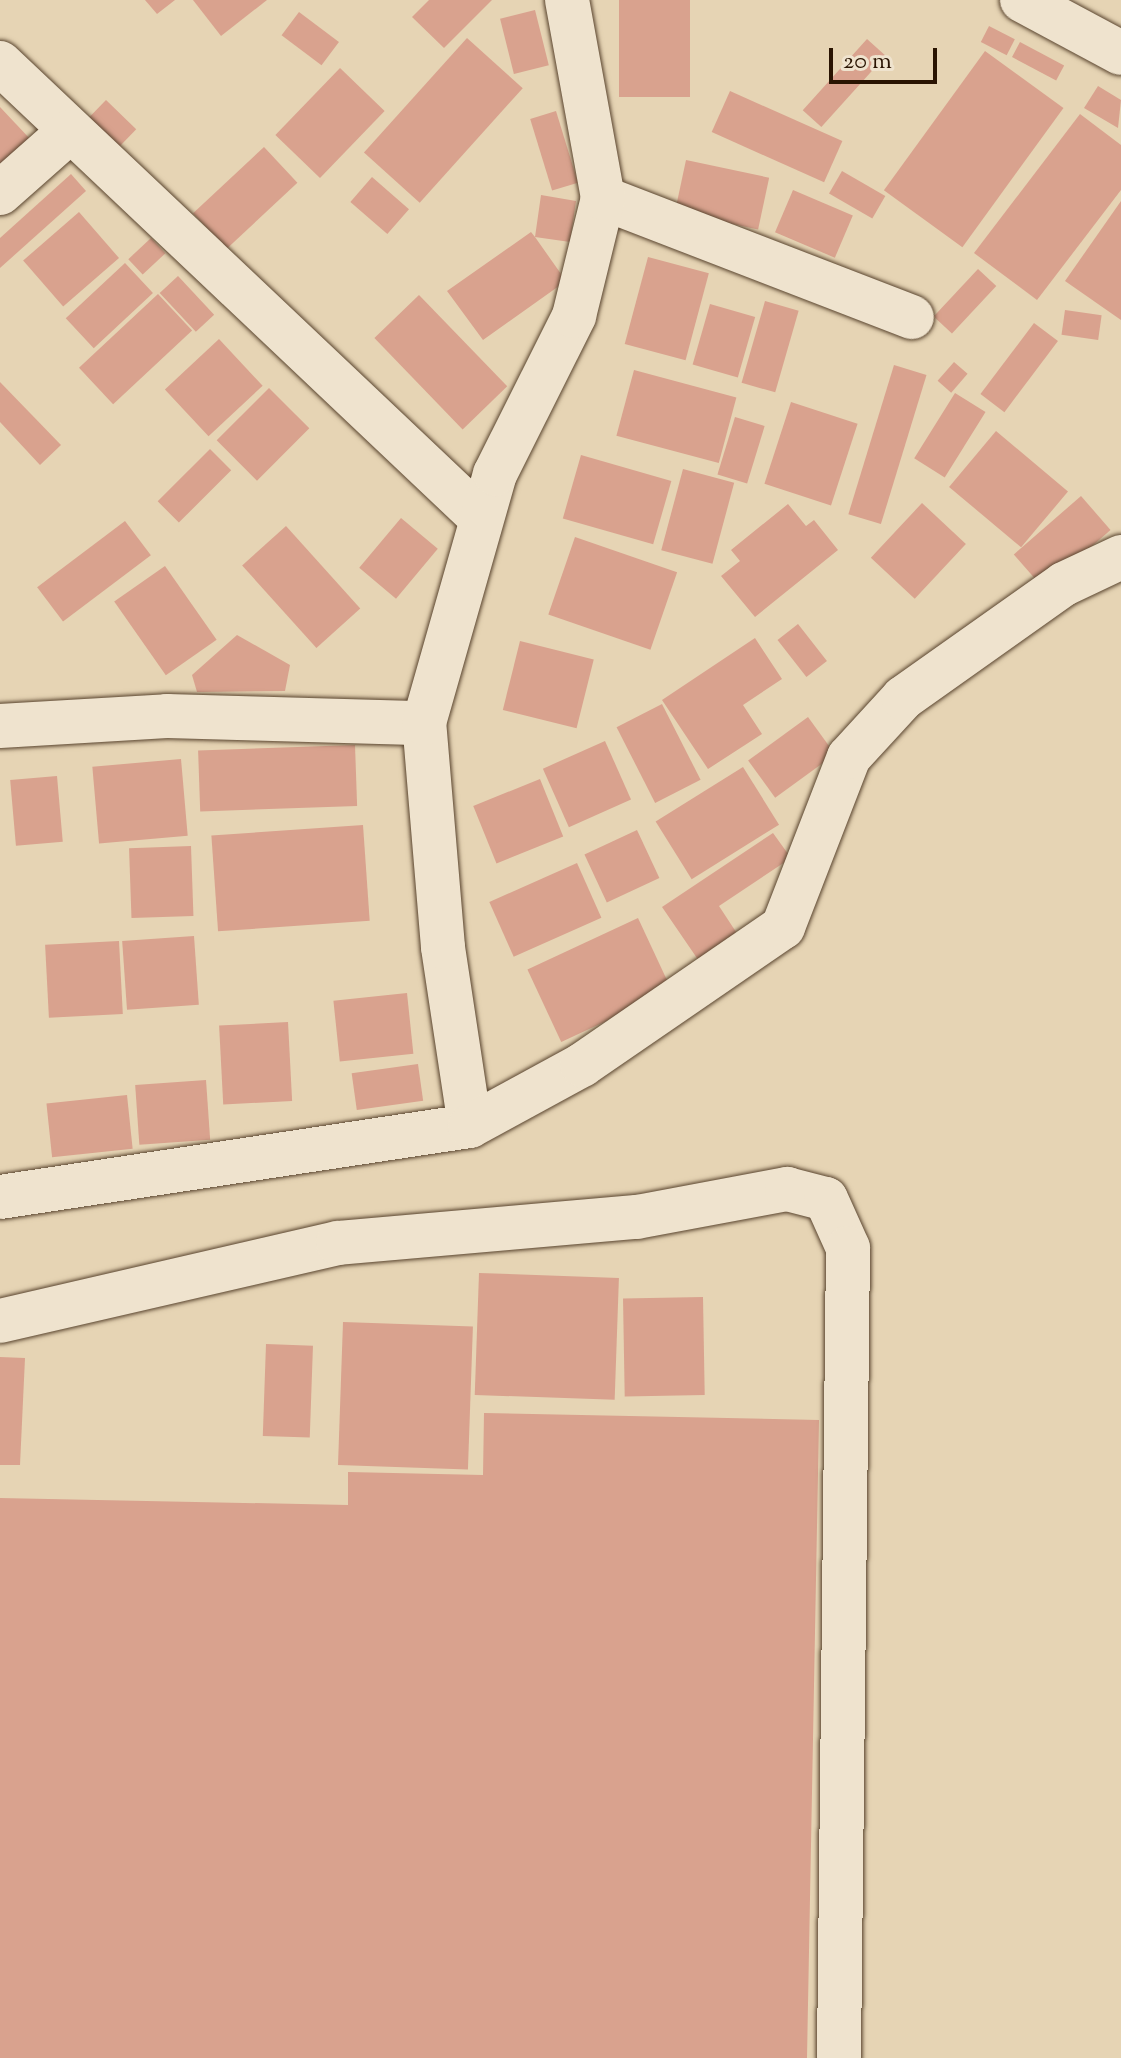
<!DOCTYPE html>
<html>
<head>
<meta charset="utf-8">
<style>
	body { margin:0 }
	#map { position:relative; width:1121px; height:2058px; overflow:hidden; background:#e6d4b4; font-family:"Sorts Mill Goudy",serif }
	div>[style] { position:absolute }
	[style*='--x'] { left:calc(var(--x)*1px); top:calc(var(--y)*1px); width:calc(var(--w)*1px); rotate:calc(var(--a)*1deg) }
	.building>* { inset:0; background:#d9a28e; transform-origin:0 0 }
	.roads { filter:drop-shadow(0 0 2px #59442e) drop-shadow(0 0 2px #59442e) }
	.minor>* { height:44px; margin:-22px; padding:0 22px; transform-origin:22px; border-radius:22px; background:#efe3ce }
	span { translate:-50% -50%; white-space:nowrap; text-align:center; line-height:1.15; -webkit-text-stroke:7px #efe3ce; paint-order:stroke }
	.scale { position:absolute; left:829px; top:48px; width:108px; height:36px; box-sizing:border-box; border:4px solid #2a1402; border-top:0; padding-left:10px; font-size:24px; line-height:28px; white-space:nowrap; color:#2a1402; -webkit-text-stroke:6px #efe3ce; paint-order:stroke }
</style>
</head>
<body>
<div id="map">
	<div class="building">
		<div style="clip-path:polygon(145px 0,175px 0,157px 14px)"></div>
		<div style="clip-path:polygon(193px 0,267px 0,221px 36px)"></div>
		<div style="clip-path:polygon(429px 0,492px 0,444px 48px,412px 17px)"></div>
		<div style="left:619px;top:0;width:71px;height:97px"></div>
		<div style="left:535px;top:10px;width:57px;height:36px;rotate:76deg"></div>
		<div style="left:299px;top:12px;width:50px;height:29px;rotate:37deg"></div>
		<div style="left:989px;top:26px;width:29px;height:18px;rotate:27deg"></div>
		<div style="left:467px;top:38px;width:75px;height:154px;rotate:42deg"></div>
		<div style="left:867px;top:39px;width:25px;height:96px;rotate:42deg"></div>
		<div style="left:1020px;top:42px;width:50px;height:17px;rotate:28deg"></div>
		<div style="left:985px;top:51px;width:97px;height:172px;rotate:36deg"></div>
		<div style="left:340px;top:68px;width:62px;height:93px;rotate:44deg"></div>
		<div style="clip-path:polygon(1098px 86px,1121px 100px,1118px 128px,1084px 108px)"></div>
		<div style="left:730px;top:91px;width:123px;height:45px;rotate:24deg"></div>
		<div style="left:106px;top:100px;width:42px;height:30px;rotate:44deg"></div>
		<div style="clip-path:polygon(0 107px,31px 140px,0 168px)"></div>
		<div style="left:556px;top:111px;width:75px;height:27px;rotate:73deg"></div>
		<div style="clip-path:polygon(1080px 114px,1121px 145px,1121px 190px,1037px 300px,974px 253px)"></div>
		<div style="left:264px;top:147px;width:49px;height:97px;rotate:47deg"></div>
		<div style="left:686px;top:160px;width:85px;height:53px;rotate:12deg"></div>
		<div style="left:842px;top:171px;width:50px;height:26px;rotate:30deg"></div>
		<div style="clip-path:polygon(71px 174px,86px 191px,0 268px,0 238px)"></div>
		<div style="left:372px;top:177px;width:49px;height:33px;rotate:41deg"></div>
		<div style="left:793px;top:190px;width:65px;height:46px;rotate:23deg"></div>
		<div style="clip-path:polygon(541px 195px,576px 201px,570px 242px,535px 237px,566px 281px,483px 340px,447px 291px,531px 232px,535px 237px)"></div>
		<div style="clip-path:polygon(1121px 201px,1121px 320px,1065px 281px)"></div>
		<div style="left:79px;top:212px;width:61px;height:74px;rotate:49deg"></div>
		<div style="left:151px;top:238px;width:21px;height:31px;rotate:47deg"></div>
		<div style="left:648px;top:257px;width:63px;height:90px;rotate:15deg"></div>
		<div style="left:125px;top:263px;width:41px;height:81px;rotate:47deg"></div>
		<div style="left:978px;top:269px;width:25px;height:65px;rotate:43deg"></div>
		<div style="left:178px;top:276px;width:53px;height:25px;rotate:47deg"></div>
		<div style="left:158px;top:294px;width:50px;height:108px;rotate:47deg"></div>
		<div style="left:419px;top:295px;width:127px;height:62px;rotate:46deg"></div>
		<div style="left:765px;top:301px;width:35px;height:85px;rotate:16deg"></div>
		<div style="left:710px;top:304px;width:47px;height:63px;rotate:16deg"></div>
		<div style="left:1065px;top:310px;width:37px;height:25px;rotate:8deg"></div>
		<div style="left:1034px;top:323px;width:30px;height:89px;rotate:37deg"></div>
		<div style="left:219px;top:339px;width:64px;height:74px;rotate:47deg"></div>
		<div style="left:954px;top:362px;width:18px;height:25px;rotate:41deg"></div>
		<div style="left:894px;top:365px;width:34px;height:156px;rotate:17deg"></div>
		<div style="left:634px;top:370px;width:106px;height:68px;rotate:15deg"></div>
		<div style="clip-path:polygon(0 382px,61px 445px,40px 465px,0 422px)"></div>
		<div style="left:269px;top:388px;width:57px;height:74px;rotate:45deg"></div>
		<div style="left:955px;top:393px;width:36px;height:77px;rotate:32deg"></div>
		<div style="left:791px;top:402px;width:70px;height:86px;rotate:18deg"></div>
		<div style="left:735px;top:417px;width:31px;height:60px;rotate:17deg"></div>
		<div style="left:996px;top:431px;width:94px;height:73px;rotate:40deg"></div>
		<div style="left:210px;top:449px;width:30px;height:74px;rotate:45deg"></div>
		<div style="left:581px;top:455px;width:94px;height:66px;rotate:16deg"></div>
		<div style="left:683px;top:469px;width:53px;height:84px;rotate:15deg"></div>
		<div style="left:1081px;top:496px;width:45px;height:89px;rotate:49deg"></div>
		<div style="left:922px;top:503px;width:60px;height:75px;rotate:43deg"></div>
		<div style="clip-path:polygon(788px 504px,806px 526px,814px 520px,838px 550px,755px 617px,721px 576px,740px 561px,731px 550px)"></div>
		<div style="left:401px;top:518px;width:48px;height:65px;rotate:40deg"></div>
		<div style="left:125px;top:521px;width:43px;height:110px;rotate:53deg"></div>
		<div style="left:286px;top:526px;width:111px;height:59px;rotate:48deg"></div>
		<div style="left:575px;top:537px;width:108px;height:82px;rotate:19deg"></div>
		<div style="left:165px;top:566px;width:90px;height:62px;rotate:55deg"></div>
		<div style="left:798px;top:624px;width:47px;height:26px;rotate:52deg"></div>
		<div style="clip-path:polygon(237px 635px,290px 665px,285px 691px,197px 692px,192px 675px)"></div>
		<div style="clip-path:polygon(755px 638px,782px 679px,743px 705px,762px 734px,708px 769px,662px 700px)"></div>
		<div style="left:520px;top:641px;width:76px;height:71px;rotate:14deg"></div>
		<div style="left:662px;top:704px;width:85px;height:51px;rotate:63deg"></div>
		<div style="left:808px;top:717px;width:46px;height:74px;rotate:54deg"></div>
		<div style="left:605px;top:741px;width:64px;height:68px;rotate:66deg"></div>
		<div style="left:355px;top:745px;width:61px;height:157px;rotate:88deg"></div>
		<div style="left:181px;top:759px;width:77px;height:89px;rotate:85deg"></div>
		<div style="left:743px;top:767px;width:68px;height:103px;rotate:58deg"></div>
		<div style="left:57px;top:776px;width:66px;height:47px;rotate:85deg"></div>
		<div style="left:540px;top:779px;width:62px;height:72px;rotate:68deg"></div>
		<div style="left:363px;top:825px;width:96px;height:152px;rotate:86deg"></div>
		<div style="left:637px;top:830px;width:53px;height:58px;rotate:65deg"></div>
		<div style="clip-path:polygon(773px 833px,791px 858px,719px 906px,740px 938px,701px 964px,662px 907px)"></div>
		<div style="left:191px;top:846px;width:70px;height:62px;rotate:88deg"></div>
		<div style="left:577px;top:863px;width:60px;height:96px;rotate:66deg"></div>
		<div style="left:638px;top:918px;width:80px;height:122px;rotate:65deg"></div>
		<div style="left:194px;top:936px;width:69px;height:72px;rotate:86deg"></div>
		<div style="left:119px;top:941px;width:73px;height:74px;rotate:87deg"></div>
		<div style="left:407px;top:993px;width:61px;height:74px;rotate:84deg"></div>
		<div style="left:288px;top:1022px;width:79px;height:69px;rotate:87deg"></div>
		<div style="left:418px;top:1064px;width:37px;height:67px;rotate:82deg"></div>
		<div style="left:206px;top:1080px;width:60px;height:71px;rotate:86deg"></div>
		<div style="left:127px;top:1095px;width:54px;height:81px;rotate:84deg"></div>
		<div style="left:479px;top:1273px;width:140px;height:122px;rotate:2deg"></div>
		<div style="left:703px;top:1297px;width:98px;height:80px;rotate:89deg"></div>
		<div style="left:343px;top:1322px;width:130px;height:143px;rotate:2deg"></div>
		<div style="left:266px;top:1344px;width:47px;height:92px;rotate:2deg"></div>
		<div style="clip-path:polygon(0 1357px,25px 1358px,20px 1465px,0 1465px)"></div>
		<div style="clip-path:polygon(484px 1413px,819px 1420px,807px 2058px,0 2058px,0 1498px,348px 1505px,348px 1472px,483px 1475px)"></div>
	</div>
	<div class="roads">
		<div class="minor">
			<div style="--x:1022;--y:0;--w:112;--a:28.2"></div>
			<div style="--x:0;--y:63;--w:662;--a:43.41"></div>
			<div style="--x:0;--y:193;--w:92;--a:-41.5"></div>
			<div style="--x:603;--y:198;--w:331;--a:21.1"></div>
			<div style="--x:0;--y:726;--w:167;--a:-3.4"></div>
			<div style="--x:167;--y:716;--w:257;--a:1.6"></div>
			<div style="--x:470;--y:1126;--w:181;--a:-98.6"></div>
			<div style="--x:443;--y:947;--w:225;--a:-94.8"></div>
			<div style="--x:424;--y:723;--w:259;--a:-74.1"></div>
			<div style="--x:495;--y:474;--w:177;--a:-63.4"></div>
			<div style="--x:574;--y:316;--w:122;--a:-76.2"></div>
			<div style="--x:603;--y:198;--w:201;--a:-100.3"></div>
			<div style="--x:0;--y:1197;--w:475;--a:-8.6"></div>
			<div style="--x:470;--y:1126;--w:128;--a:-28.6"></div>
			<div style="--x:582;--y:1065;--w:244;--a:-34.5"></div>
			<div style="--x:783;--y:927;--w:182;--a:-68.8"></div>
			<div style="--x:849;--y:757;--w:80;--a:-47.5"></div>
			<div style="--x:903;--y:698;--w:197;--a:-35.3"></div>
			<div style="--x:1064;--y:584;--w:63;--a:-25.3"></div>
			<div style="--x:0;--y:1321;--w:347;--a:-13"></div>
			<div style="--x:338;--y:1243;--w:300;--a:-5"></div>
			<div style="--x:637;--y:1217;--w:153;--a:-10.6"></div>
			<div style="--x:787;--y:1189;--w:40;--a:14.4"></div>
			<div style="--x:826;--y:1199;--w:54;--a:65.8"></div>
			<div style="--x:848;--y:1248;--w:810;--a:90.64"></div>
		</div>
	</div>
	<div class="scale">20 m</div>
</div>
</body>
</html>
